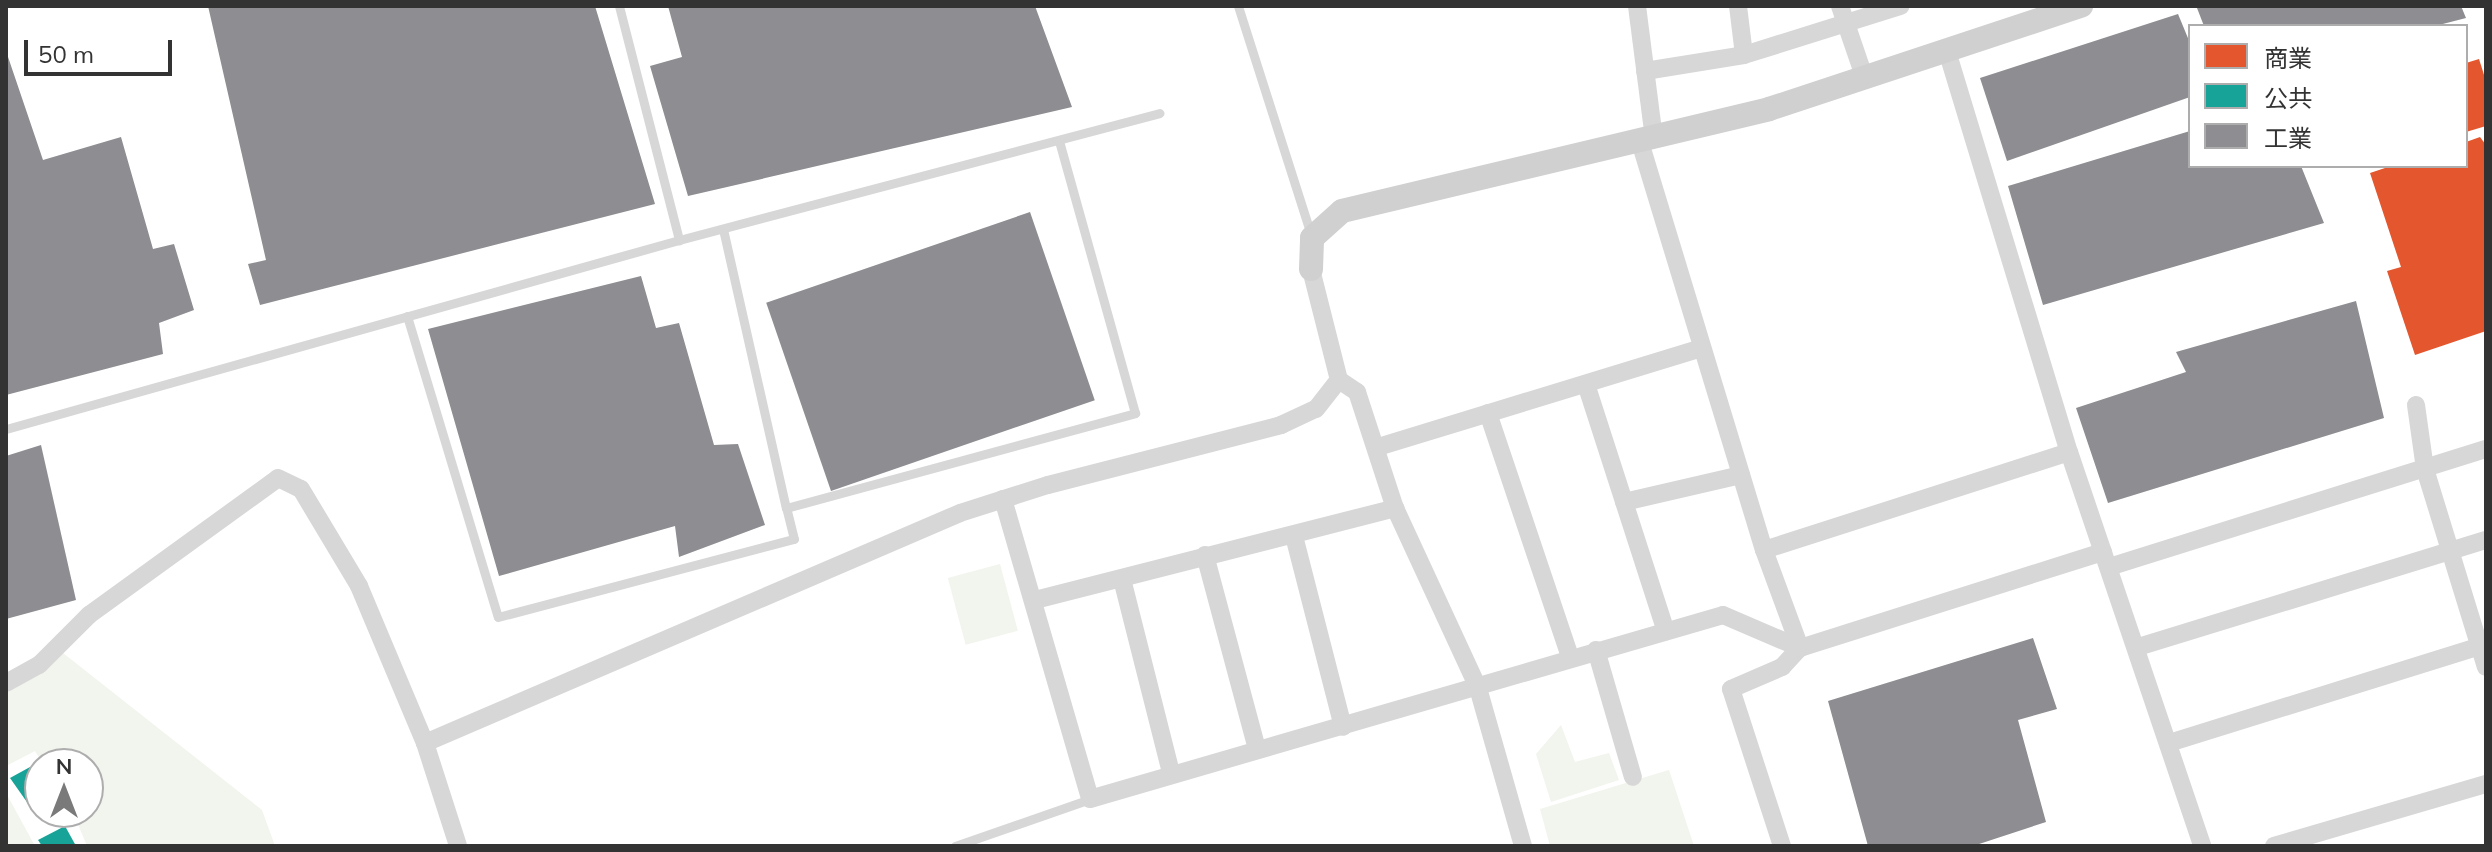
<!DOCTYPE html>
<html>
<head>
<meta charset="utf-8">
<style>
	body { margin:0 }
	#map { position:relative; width:2492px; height:852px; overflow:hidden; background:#fff; font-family:Mulish,"Noto Sans JP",sans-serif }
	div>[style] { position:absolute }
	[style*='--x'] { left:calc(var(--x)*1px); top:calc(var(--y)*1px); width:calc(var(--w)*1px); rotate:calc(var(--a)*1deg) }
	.green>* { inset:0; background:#f1f5ed; transform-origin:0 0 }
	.shops>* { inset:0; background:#e4572e }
	.public>* { inset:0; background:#17a398 }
	.industry>* { inset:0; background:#8d8d92; transform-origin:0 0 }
	.lane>* { height:9px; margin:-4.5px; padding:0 4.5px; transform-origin:4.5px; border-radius:4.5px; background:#d7d7d7 }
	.street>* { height:18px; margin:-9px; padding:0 9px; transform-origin:9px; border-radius:9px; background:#d7d7d7 }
	.secondary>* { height:24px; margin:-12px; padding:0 12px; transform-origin:12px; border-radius:12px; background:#d0d0d0 }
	span { translate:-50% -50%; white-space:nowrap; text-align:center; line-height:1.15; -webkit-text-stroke:8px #fff; paint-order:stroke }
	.frame { position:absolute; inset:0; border:8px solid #333; pointer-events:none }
	.legend { position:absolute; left:2188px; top:24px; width:280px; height:144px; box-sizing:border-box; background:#fff; border:2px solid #adadad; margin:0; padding:10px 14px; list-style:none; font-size:24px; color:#333 }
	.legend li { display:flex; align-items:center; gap:16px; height:40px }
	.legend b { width:40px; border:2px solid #adadad }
	.north { position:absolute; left:24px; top:748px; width:80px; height:80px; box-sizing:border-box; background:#fff; border:2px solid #adadad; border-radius:50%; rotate:0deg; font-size:22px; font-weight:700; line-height:32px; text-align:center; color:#333 }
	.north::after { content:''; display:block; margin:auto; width:28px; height:36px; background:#7a7a7a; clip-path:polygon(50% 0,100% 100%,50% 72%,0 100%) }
	.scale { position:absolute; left:24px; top:40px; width:148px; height:36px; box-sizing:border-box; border:4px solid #333; border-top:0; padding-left:10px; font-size:24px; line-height:28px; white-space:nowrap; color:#333; -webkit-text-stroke:6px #fff; paint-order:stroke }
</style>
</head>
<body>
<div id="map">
	<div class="green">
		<div style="left:1000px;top:564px;width:69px;height:54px;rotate:75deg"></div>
		<div style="clip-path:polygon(63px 653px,262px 810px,275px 846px,87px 846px,73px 812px,88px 812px,88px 764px,43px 764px,35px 751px,6px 766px,6px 692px)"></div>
		<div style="clip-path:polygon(1561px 725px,1575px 762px,1609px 753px,1619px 780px,1551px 802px,1536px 754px)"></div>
		<div style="clip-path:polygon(1669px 770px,1694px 846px,1550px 846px,1540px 809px)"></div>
		<div style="clip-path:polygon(6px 793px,35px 846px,6px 846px)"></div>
	</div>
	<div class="shops">
		<div style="clip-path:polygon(2479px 59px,2486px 81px,2486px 126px,2466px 132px,2466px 63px)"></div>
		<div style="clip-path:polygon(2480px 137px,2486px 145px,2486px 331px,2415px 355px,2387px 271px,2401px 267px,2370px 173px,2391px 166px,2466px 166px,2466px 142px)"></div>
	</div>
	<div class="public">
		<div style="clip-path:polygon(30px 767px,40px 784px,40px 800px,29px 805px,10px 778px)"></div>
		<div style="clip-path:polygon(65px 826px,76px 846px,42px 846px,38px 840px)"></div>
	</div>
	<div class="industry">
		<div style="clip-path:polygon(208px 6px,595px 6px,655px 204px,260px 305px,248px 264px,266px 260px)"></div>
		<div style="clip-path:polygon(668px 6px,1035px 6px,1072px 107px,688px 196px,650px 66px,682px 57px)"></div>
		<div style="clip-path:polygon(2461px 6px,2466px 18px,2435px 26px,2204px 26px,2197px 8px)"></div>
		<div style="clip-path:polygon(2178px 14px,2190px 43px,2190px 97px,2007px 161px,1980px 78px)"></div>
		<div style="clip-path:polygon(6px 51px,43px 160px,121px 137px,153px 249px,174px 244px,194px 310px,159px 323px,163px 354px,6px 395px)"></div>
		<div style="clip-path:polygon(2190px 131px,2190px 166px,2301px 166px,2324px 223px,2043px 305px,2008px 186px)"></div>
		<div style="left:1030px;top:212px;width:199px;height:279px;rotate:71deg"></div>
		<div style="clip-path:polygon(641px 276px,656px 328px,679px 323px,714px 445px,738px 444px,765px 525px,679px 557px,675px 526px,499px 576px,428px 329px)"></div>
		<div style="clip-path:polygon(2356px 301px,2384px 418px,2108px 503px,2076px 408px,2186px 372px,2176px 352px)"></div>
		<div style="clip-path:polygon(41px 445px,76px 600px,6px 619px,6px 456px)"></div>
		<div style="clip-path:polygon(2033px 638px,2057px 709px,2018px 720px,2046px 822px,1973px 846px,1868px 846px,1828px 701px)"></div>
	</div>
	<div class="lane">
		<div style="--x:619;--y:6;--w:242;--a:75.6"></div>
		<div style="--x:1238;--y:6;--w:240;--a:72.3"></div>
		<div style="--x:723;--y:229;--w:286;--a:77.3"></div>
		<div style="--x:786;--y:508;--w:362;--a:-15.2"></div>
		<div style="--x:1135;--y:413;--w:283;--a:-105.6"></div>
		<div style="--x:407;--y:316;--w:314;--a:73.2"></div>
		<div style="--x:498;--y:617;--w:306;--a:-14.8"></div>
		<div style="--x:794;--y:539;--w:32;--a:-104"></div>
		<div style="--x:6;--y:429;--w:699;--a:-15.69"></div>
		<div style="--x:679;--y:240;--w:497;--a:-14.8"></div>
		<div style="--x:955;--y:846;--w:143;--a:-19.2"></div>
	</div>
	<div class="street">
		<div style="--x:1637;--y:6;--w:133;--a:82.7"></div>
		<div style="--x:1738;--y:6;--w:49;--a:83"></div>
		<div style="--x:1840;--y:6;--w:77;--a:71.1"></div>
		<div style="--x:1947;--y:51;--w:419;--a:73.1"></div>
		<div style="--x:2069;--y:452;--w:416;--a:71.3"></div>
		<div style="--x:1645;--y:71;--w:100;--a:-9.2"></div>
		<div style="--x:1744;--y:55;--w:164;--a:-17.4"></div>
		<div style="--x:1640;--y:142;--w:426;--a:73.1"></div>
		<div style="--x:1764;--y:550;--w:104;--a:69.8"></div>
		<div style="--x:1339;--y:380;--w:22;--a:34"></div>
		<div style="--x:1357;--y:392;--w:122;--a:71.9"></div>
		<div style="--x:1395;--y:508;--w:198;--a:65.2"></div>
		<div style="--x:1478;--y:688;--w:164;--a:74.1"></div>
		<div style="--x:1586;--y:384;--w:260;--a:72.1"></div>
		<div style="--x:2416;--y:405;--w:65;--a:82"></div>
		<div style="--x:2425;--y:469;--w:207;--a:72.9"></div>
		<div style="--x:1488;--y:413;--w:257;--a:71.4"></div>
		<div style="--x:1378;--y:447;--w:338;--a:-17"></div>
		<div style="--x:1003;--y:499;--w:312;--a:73.8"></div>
		<div style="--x:1090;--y:799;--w:659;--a:-16.21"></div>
		<div style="--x:1723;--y:615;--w:84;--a:23.2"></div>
		<div style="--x:1624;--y:502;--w:120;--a:-13"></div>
		<div style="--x:1294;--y:536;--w:197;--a:75.6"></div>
		<div style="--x:1764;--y:550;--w:320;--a:-17.8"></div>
		<div style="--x:1205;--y:555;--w:201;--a:75"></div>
		<div style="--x:2109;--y:567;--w:395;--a:-17.4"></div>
		<div style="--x:1122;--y:579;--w:199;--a:75.8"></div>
		<div style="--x:1035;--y:600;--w:372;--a:-14.3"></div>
		<div style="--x:2138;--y:647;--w:364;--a:-17.1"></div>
		<div style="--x:1596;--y:650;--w:132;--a:73.8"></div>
		<div style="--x:6;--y:683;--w:38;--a:-29"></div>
		<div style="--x:39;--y:665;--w:71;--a:-45"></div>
		<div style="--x:89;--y:615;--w:233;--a:-35.9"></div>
		<div style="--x:278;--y:478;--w:25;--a:26"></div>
		<div style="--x:301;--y:489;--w:113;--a:59.1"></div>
		<div style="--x:359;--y:586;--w:170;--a:67.2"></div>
		<div style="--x:425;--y:743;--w:582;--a:-23.26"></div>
		<div style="--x:960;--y:513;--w:92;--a:-17.7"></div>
		<div style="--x:1048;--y:485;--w:241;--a:-14.4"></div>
		<div style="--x:1281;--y:425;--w:38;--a:-25"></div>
		<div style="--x:1316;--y:409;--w:37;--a:-52"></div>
		<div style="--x:1339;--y:380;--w:114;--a:-104.2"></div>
		<div style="--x:425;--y:743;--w:108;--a:72.2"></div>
		<div style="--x:2169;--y:743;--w:332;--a:-17.3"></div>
		<div style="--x:1782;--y:846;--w:165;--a:-108"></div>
		<div style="--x:1731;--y:689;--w:56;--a:-23.3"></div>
		<div style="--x:1782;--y:667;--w:26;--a:-47"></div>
		<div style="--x:1800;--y:648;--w:318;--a:-17.6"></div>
		<div style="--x:2274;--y:846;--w:221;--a:-16.3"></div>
	</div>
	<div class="secondary">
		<div style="--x:1311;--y:269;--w:31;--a:-88"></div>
		<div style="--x:1312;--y:238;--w:40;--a:-42"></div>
		<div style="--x:1342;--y:211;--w:439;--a:-13.4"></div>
		<div style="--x:1769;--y:109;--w:329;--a:-18.3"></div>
	</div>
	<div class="frame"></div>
	<ul class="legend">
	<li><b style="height:22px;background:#e4572e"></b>商業</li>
	<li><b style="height:22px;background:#17a398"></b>公共</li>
	<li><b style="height:22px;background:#8d8d92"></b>工業</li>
	</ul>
	<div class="north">N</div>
	<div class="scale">50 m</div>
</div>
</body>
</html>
